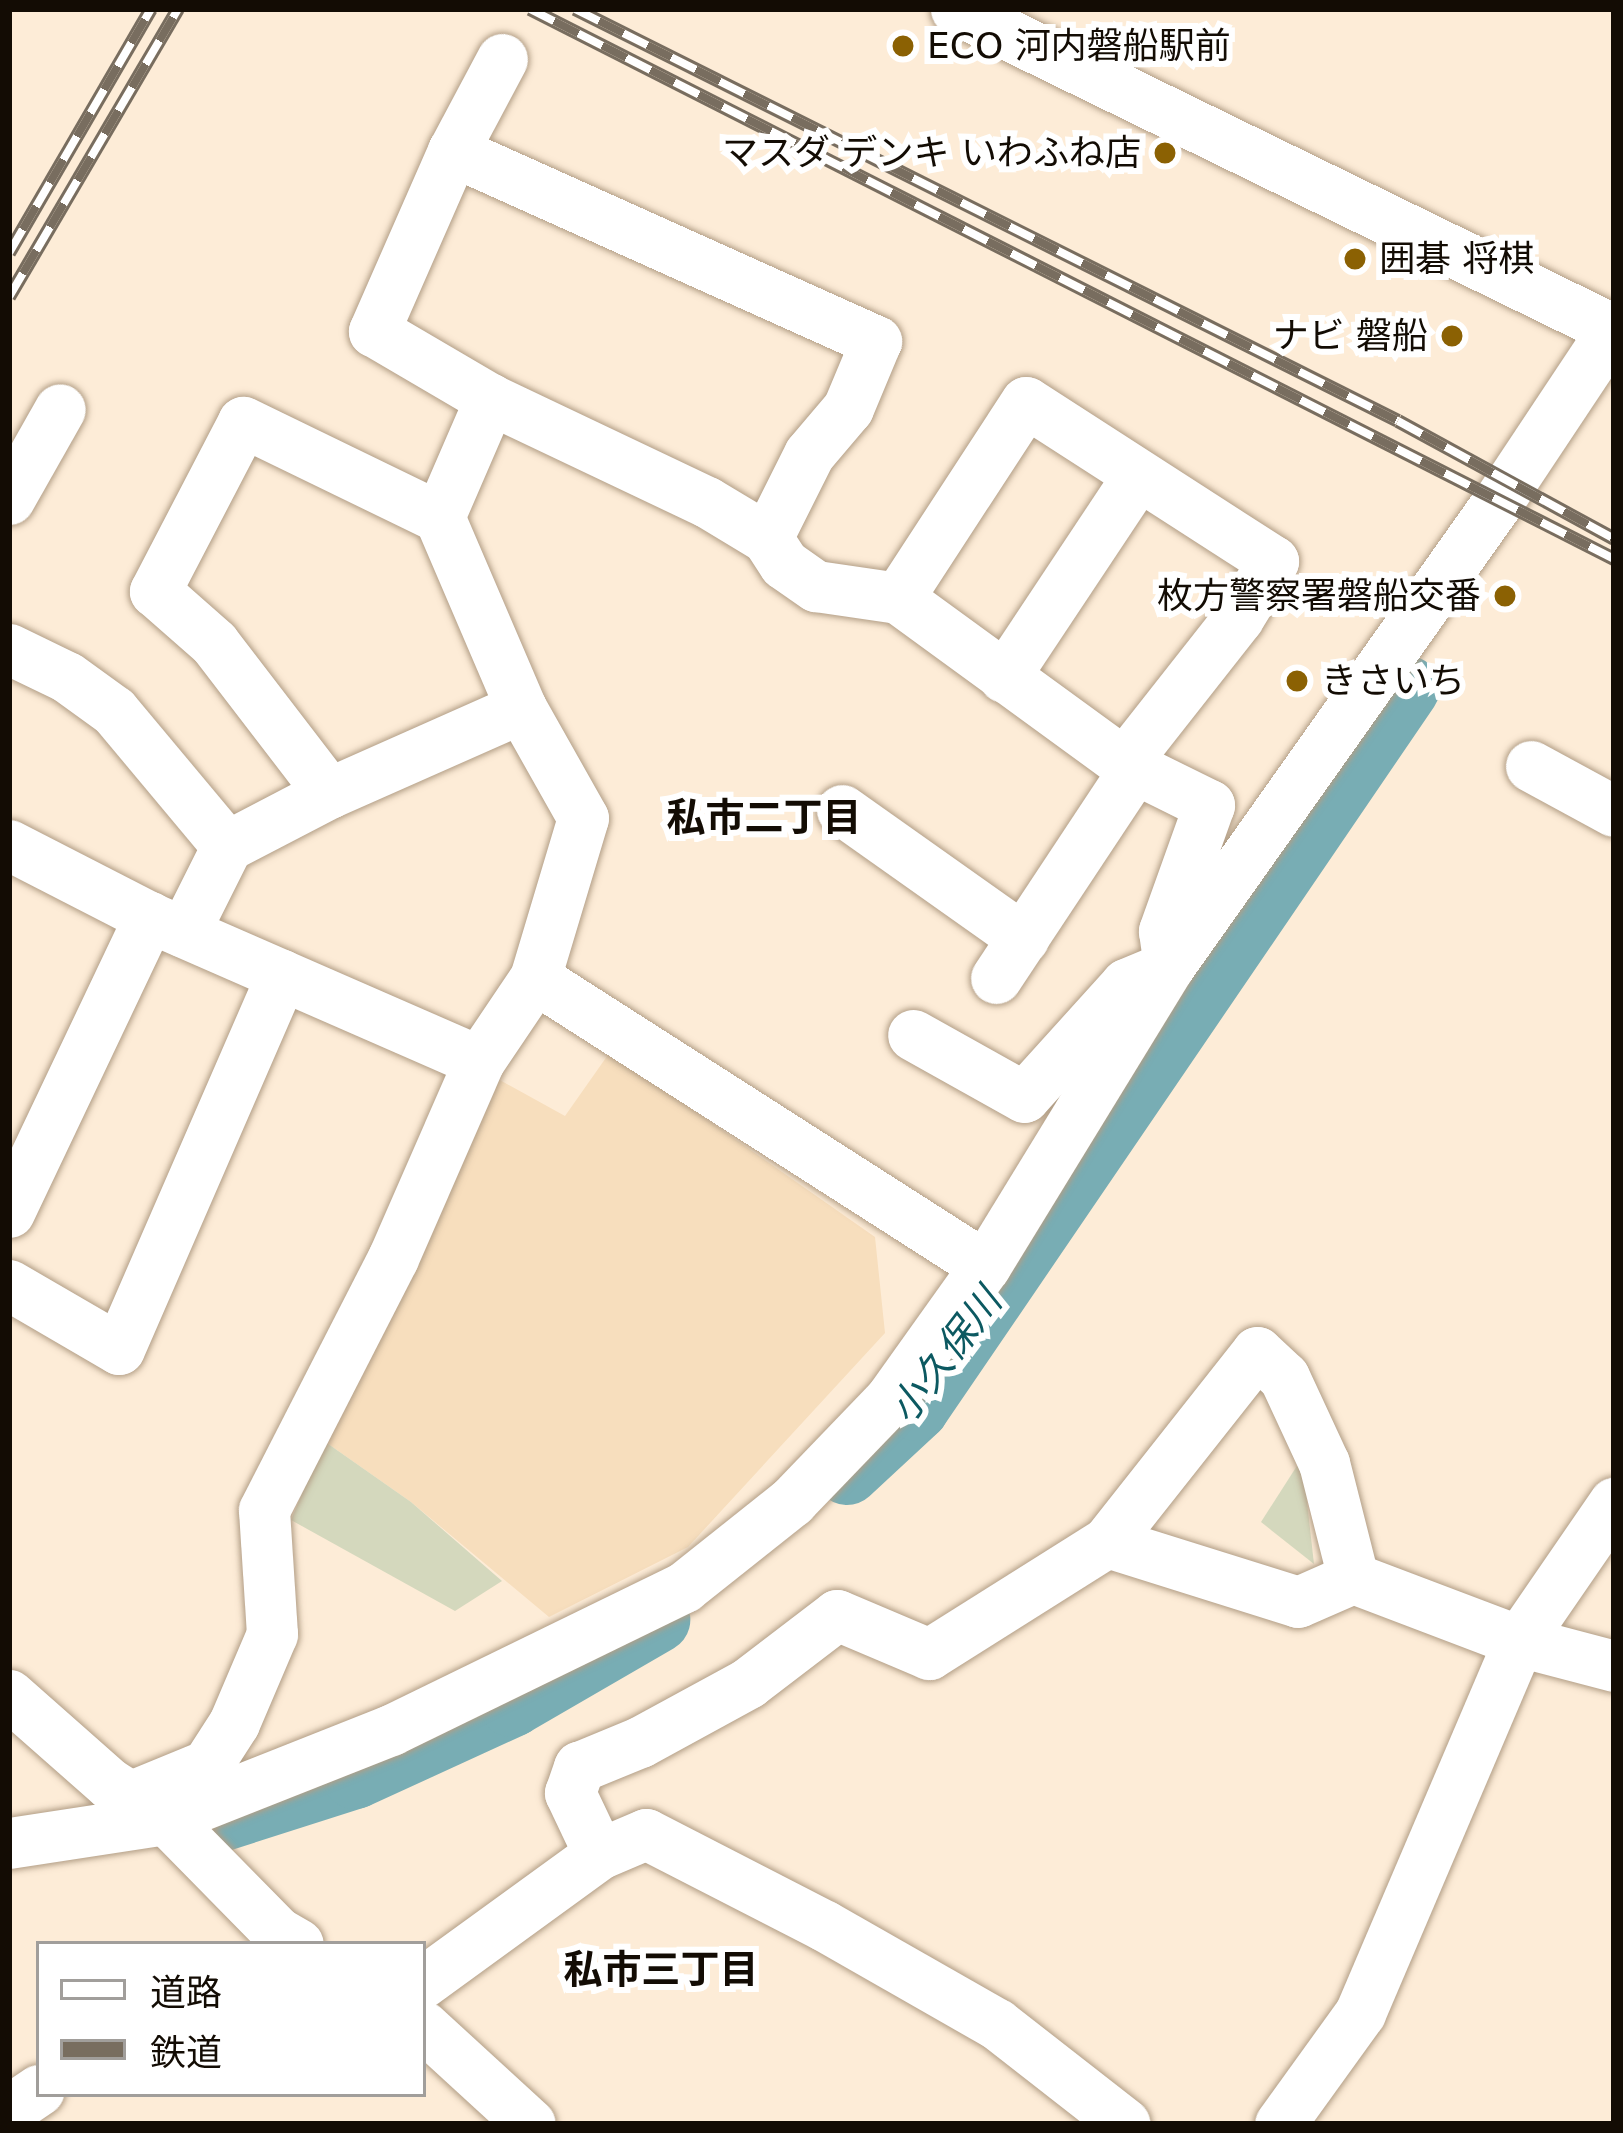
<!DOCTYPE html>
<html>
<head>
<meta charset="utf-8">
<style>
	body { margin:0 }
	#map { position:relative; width:1623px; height:2133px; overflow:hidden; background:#fdecd7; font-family:"DejaVu Sans","Noto Sans JP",sans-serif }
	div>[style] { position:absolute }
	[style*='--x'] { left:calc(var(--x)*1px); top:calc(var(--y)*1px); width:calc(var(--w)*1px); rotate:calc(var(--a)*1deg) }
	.built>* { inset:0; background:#f7debd }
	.green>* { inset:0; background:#d4d8bd }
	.river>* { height:66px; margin:-33px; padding:0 33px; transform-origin:33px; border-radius:33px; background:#78adb4 }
	.roads { filter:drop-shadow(0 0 3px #b29e86) drop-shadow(0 0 3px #b29e86) }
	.minor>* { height:51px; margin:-25.5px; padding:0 25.5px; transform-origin:25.5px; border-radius:25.5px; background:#fff }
	.rail>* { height:14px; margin-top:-7px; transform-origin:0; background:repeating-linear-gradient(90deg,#fff 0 27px,#786d5f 0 54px); box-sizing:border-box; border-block:3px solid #786d5f }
	.dots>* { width:33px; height:33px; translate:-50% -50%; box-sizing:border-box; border:6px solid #fff; border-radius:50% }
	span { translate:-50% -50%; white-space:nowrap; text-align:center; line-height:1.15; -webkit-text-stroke:12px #fff; paint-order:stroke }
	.poi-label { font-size:36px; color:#130c04 }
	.left { translate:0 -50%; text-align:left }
	.right { translate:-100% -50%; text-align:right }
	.neighbourhood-label { font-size:39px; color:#130c04; font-weight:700 }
	.water-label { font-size:39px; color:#0c5961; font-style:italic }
	.frame { position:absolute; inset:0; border:12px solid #130c04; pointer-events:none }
	.legend { position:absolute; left:36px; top:1941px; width:390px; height:156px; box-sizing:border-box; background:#fff; border:3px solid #a19e9b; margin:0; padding:15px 21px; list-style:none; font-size:36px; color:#130c04 }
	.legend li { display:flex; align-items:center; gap:24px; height:60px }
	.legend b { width:60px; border:3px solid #a19e9b }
</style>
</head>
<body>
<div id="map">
	<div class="built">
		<div style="clip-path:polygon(610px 1052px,875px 1237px,885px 1333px,688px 1547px,549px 1617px,411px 1502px,324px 1441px,498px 1079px,565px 1116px)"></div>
	</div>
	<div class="green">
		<div style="clip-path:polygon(324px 1441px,411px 1502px,502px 1581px,455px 1611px,291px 1520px)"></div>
		<div style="clip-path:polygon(1302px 1458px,1314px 1564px,1261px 1522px)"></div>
	</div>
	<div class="river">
		<div style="--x:847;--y:1472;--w:94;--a:-42.8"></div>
		<div style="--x:916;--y:1408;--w:871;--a:-55.71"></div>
		<div style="--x:217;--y:1820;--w:145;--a:-17.7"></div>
		<div style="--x:355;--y:1776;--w:173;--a:-24.6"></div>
		<div style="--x:512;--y:1704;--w:168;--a:-30.1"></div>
	</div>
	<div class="roads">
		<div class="minor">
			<div style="--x:956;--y:9;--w:730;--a:26"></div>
			<div style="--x:502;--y:59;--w:104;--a:118"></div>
			<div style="--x:453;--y:151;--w:197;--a:113.7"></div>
			<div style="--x:374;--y:331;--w:134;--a:30.4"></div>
			<div style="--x:490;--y:399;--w:240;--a:25.4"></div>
			<div style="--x:707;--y:502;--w:70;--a:31"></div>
			<div style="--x:767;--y:538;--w:31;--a:57"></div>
			<div style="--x:784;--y:564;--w:39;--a:35"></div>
			<div style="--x:816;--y:586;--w:83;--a:8.3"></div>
			<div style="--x:898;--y:598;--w:280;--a:36.1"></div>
			<div style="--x:1124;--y:763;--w:95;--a:26.3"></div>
			<div style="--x:1209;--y:805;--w:134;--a:109.7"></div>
			<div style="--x:1164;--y:931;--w:35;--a:82"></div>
			<div style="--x:1169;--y:966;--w:47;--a:157.3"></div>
			<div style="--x:1126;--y:984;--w:152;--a:132.1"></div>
			<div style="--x:1024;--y:1097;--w:127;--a:-150.8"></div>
			<div style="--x:453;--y:151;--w:464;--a:24.2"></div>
			<div style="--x:876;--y:341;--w:73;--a:112.7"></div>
			<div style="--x:848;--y:408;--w:60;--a:130.3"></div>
			<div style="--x:809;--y:454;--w:94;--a:116.6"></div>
			<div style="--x:9;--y:499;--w:103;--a:-60.5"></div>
			<div style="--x:439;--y:517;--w:218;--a:-154.1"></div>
			<div style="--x:243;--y:422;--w:191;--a:117.5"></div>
			<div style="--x:155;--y:591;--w:79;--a:41.4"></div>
			<div style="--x:214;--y:643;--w:189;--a:52.5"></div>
			<div style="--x:329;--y:793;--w:210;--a:-23.9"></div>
			<div style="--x:898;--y:598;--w:234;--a:-56.9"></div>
			<div style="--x:1026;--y:402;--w:294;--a:32.8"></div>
			<div style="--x:1273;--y:561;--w:67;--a:121.6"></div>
			<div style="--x:1238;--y:618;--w:184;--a:128.2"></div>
			<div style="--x:9;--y:649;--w:64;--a:25.8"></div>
			<div style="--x:67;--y:677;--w:58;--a:35.9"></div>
			<div style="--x:114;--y:711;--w:176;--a:50.1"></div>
			<div style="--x:1004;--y:677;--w:242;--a:-56.4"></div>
			<div style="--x:1531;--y:766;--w:94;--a:28.5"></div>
			<div style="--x:842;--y:810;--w:222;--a:35.3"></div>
			<div style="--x:9;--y:845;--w:157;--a:27.2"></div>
			<div style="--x:149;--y:917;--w:360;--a:23.6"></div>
			<div style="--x:479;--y:1061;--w:100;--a:-56"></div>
			<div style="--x:535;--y:978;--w:167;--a:-73.3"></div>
			<div style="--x:583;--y:818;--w:126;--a:-119.4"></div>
			<div style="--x:521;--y:708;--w:208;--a:-113.2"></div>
			<div style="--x:439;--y:517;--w:129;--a:-66.6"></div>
			<div style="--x:184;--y:932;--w:96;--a:-63.4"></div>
			<div style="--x:227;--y:846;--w:115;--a:-27.5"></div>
			<div style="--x:535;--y:978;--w:534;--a:32.62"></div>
			<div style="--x:996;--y:978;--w:252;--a:-56.5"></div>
			<div style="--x:9;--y:1212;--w:327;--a:-64.6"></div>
			<div style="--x:9;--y:1285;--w:127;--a:30.2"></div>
			<div style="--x:119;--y:1349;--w:408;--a:-66.5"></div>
			<div style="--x:1107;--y:1542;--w:200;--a:17.4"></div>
			<div style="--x:1298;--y:1602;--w:60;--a:-23.6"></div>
			<div style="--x:1353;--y:1578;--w:178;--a:20.8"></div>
			<div style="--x:1519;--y:1641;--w:98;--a:14.7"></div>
			<div style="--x:9;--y:1695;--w:135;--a:41.4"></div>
			<div style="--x:110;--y:1784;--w:66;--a:32"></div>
			<div style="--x:166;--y:1819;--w:158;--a:45.5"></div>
			<div style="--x:277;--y:1932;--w:24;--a:30"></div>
			<div style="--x:141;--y:1792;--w:71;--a:-22.2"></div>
			<div style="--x:207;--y:1765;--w:50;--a:-57.3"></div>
			<div style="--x:234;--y:1723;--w:97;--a:-66.9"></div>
			<div style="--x:272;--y:1634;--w:124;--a:-93.7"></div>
			<div style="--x:264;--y:1510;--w:283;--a:-62.9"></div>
			<div style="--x:393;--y:1258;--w:215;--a:-66.4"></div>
			<div style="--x:9;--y:1843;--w:159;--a:-8.7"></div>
			<div style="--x:166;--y:1819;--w:242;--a:-21.6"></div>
			<div style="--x:391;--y:1730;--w:326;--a:-26"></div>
			<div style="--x:684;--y:1587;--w:138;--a:-38.5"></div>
			<div style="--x:792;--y:1501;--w:141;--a:-46.1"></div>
			<div style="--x:890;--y:1399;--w:163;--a:-54.5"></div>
			<div style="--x:985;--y:1266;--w:352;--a:-58.5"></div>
			<div style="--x:1169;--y:966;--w:571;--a:-54.7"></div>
			<div style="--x:1499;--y:500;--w:208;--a:-56.4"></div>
			<div style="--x:599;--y:1854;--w:68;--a:-115.4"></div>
			<div style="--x:570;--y:1793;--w:28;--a:-71"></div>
			<div style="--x:579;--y:1767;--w:66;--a:-22.3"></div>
			<div style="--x:640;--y:1742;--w:123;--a:-28.6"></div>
			<div style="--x:748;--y:1683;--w:112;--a:-37.4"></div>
			<div style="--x:837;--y:1615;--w:100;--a:23"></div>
			<div style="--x:929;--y:1654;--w:210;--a:-32.2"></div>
			<div style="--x:1107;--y:1542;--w:242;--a:-51.7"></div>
			<div style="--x:1257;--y:1352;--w:37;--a:43"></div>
			<div style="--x:1284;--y:1377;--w:95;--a:65.1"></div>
			<div style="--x:1324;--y:1463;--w:119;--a:75.8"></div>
			<div style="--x:423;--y:1982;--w:218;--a:-36"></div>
			<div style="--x:599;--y:1854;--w:51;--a:-23.1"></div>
			<div style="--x:646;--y:1834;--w:201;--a:27.2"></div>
			<div style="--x:825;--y:1926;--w:198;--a:29.7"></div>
			<div style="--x:997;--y:2024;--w:162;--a:38"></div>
			<div style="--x:423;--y:2026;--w:145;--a:42.5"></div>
			<div style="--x:9;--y:2110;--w:36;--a:-34"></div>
			<div style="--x:1280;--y:2124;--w:137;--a:-54.2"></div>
			<div style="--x:1360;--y:2013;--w:405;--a:-66.9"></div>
			<div style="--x:1519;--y:1641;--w:168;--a:-55.5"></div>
		</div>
	</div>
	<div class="rail">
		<div style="--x:530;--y:9;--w:1216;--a:26.9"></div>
		<div style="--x:575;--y:9;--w:920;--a:26.59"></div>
		<div style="--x:1398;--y:421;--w:246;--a:28.6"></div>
		<div style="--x:9;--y:253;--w:282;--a:-59.8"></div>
		<div style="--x:9;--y:297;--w:334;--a:-59.6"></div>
	</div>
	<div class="dots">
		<div style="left:903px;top:46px;background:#8b6103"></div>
		<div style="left:1165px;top:153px;background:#8b6103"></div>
		<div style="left:1355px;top:259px;background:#8b6103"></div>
		<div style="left:1452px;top:336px;background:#8b6103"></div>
		<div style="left:1505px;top:596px;background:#8b6103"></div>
		<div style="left:1297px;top:681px;background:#8b6103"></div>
	</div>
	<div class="poi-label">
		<span class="left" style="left:927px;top:46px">ECO 河内磐船駅前</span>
		<span class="right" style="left:1141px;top:153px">マスダ デンキ いわふね店</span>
		<span class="left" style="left:1379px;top:259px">囲碁 将棋</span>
		<span class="right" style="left:1428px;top:336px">ナビ 磐船</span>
		<span class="right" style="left:1481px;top:596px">枚方警察署磐船交番</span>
		<span class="left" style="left:1321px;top:681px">きさいち</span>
	</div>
	<div class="neighbourhood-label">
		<span style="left:764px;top:818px">私市二丁目</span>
		<span style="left:661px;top:1970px">私市三丁目</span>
	</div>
	<div class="water-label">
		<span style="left:946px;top:1356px;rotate:-53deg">小久保川</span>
	</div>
	<div class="frame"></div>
	<ul class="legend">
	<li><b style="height:15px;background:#fff"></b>道路</li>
	<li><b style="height:15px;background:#786d5f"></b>鉄道</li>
	</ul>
</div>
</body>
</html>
